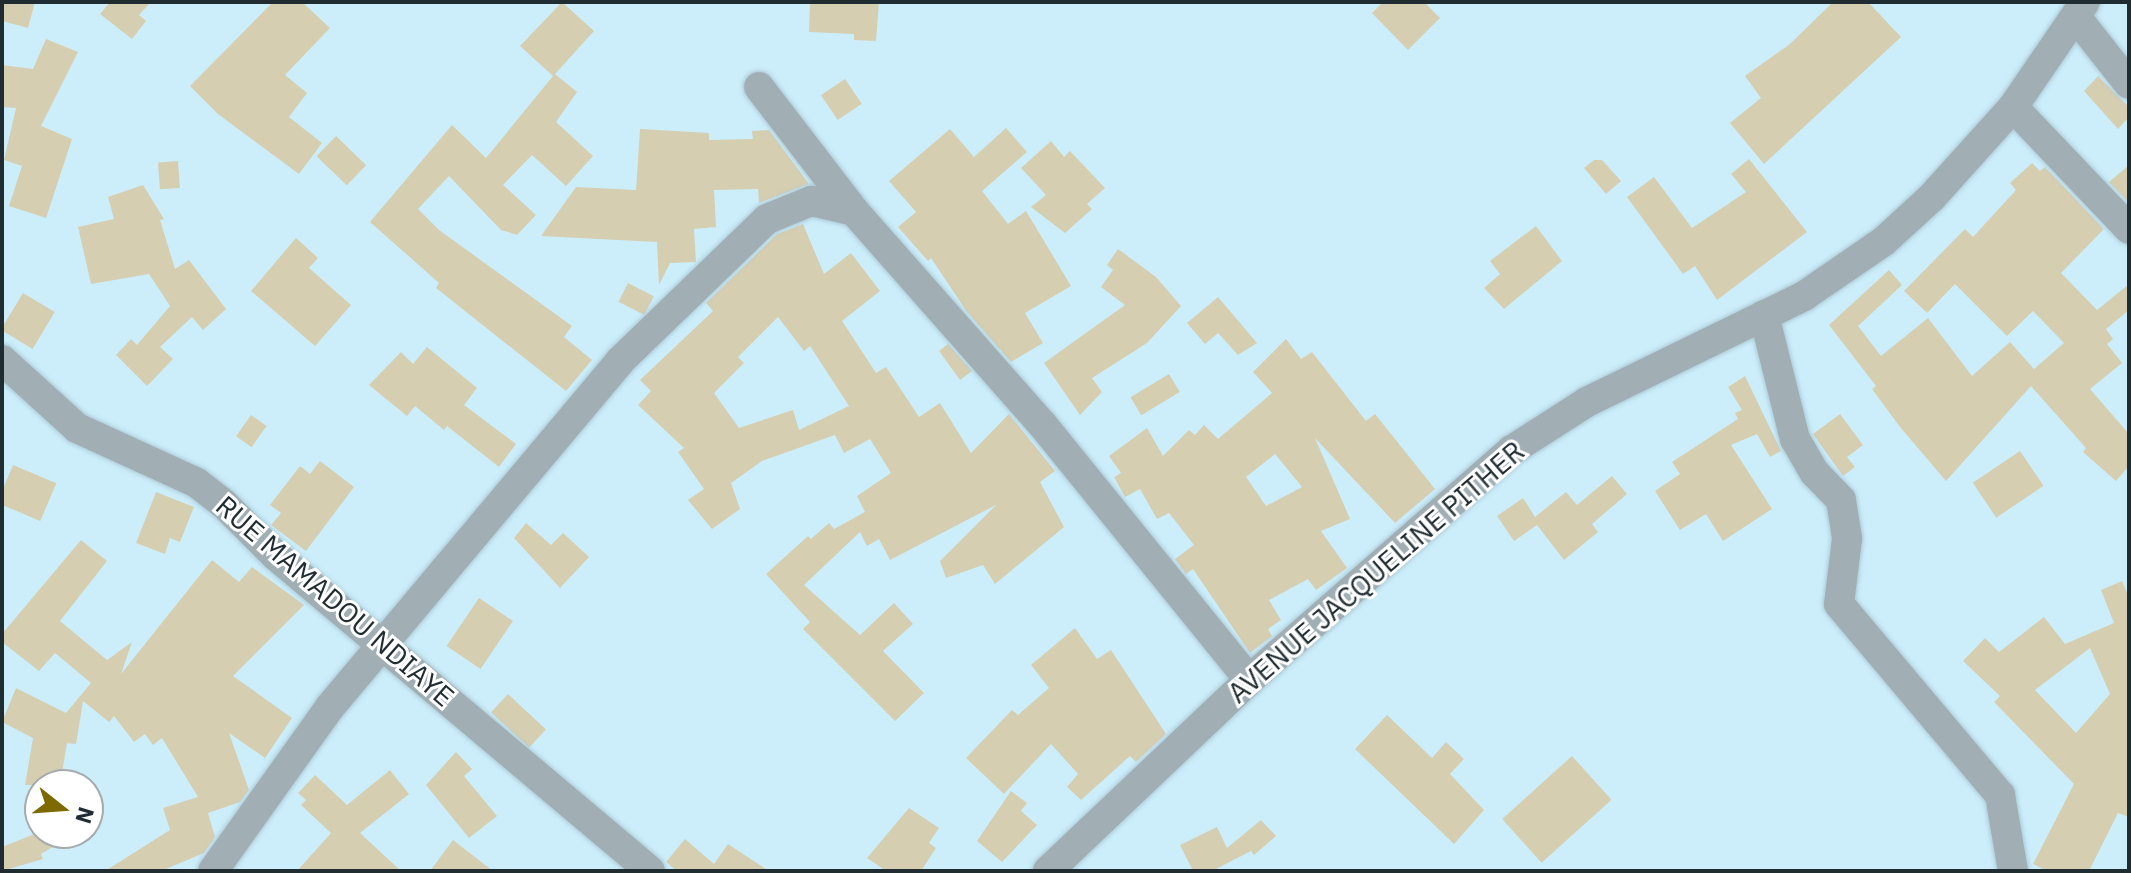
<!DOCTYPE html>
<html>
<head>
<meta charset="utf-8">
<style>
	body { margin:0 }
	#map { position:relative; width:2131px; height:873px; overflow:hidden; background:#cceefb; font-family:"IBM Plex Sans",sans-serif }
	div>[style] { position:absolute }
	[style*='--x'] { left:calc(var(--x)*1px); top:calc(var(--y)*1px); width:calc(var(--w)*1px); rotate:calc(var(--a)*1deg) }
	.building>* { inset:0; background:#d6ceb1; transform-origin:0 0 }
	.roads { filter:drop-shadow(0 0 2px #adcbd7) drop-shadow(0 0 2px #adcbd7) }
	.minor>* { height:30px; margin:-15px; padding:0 15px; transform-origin:15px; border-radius:15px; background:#a1afb5 }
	span { translate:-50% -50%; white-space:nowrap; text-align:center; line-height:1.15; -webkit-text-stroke:6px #fff; paint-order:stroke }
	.street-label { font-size:28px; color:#1f2c31 }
	.frame { position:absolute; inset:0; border:4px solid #1f2c31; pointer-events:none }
	.north { position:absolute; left:24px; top:769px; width:80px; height:80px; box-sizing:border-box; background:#fff; border:2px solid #a5abad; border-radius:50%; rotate:107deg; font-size:22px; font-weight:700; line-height:32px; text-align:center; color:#1f2c31 }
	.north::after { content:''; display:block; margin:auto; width:28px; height:36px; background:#7e6901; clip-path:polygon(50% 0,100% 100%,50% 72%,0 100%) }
</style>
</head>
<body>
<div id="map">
	<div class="building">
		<div style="clip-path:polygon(2px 2px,35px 2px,28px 28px,2px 21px)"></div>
		<div style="clip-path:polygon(110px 2px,151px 2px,139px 15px,146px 21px,132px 39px,100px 14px)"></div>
		<div style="clip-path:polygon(273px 2px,302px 2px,330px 28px,285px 75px,307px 93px,289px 117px,322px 143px,299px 174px,218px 114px,190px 86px)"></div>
		<div style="clip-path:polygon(562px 2px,594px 31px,555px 74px,577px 92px,556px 122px,593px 156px,566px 186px,532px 155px,503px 185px,536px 215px,517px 235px,501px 230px,449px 176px,418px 209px,439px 230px,572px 326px,564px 337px,592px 360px,566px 391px,436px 288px,439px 283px,370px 222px,452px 125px,486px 158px,553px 76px,520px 46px)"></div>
		<div style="clip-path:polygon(810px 2px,879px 2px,876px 41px,854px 40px,854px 34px,809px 32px)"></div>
		<div style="clip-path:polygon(1383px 2px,1424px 2px,1440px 18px,1408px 50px,1372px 13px)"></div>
		<div style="clip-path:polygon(1833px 2px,1868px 2px,1901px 37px,1764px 164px,1730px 123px,1761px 98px,1745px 76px,1790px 44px)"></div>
		<div style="clip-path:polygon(46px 39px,78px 52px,41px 126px,72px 139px,46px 218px,9px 206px,22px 166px,4px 160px,16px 108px,2px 107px,2px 65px,33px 69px)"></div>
		<div style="clip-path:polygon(2098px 76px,2129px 107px,2129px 117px,2118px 129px,2084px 91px)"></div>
		<div style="left:845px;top:79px;width:30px;height:29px;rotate:56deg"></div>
		<div style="clip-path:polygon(1006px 128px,1027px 152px,982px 191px,1008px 224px,1026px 211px,1071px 286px,1025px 313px,1043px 343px,1011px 362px,967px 312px,931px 258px,928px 261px,898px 227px,916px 212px,889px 181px,950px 129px,974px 157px)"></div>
		<div style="clip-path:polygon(640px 129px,709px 133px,709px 140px,753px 139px,752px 131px,769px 130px,809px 184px,759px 203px,758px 189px,714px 190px,716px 227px,694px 229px,696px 262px,670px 263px,659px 285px,657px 242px,541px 236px,576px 187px,636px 190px)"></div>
		<div style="left:336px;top:136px;width:42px;height:28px;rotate:44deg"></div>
		<div style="clip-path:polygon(1051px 141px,1064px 157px,1070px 151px,1105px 188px,1087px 204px,1092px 209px,1065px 233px,1031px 207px,1046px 195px,1021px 168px)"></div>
		<div style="clip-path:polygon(1749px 159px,1807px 232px,1717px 300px,1695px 266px,1683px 274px,1627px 197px,1654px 177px,1692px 228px,1746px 192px,1731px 174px)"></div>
		<div style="clip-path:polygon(1594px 160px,1602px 160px,1621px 181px,1606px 194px,1584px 168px)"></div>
		<div style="left:178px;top:161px;width:27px;height:20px;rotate:86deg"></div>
		<div style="clip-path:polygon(2032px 163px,2040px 171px,2045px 167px,2104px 229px,2061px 273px,2097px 310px,2129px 284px,2129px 310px,2106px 329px,2113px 339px,2107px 344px,2122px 363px,2090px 389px,2129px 434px,2129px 466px,2116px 481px,2083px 452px,2086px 448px,2031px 386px,1946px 481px,1900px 427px,1872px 389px,1876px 386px,1829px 325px,1889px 270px,1902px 285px,1858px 326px,1881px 356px,1928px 318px,1972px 376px,2010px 342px,2034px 369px,2064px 343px,2033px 311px,2007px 336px,1955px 284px,1927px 313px,1904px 291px,1965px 229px,1973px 237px,2016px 190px,2010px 183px)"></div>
		<div style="clip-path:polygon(2129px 165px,2129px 203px,2109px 182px)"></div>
		<div style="clip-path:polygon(143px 185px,164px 219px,160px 220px,175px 269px,189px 260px,226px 309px,203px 330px,192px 317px,160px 347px,173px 359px,147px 386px,116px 355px,131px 339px,137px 345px,170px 306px,149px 274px,91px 284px,78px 227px,114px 219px,108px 197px)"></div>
		<div style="clip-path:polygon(evenodd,803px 224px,824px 274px,851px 253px,880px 291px,842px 321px,876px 373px,886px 367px,919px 417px,940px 403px,971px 453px,1009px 414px,1055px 471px,1040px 482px,1064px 527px,995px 584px,983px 565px,946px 578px,940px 561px,996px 505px,890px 560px,879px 539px,867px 546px,860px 532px,804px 585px,860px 635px,894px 603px,913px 624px,883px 651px,924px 693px,895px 721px,803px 629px,810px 622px,766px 574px,808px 536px,811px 539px,829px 523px,834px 529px,865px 512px,857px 496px,891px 473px,870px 439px,844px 453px,835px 435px,762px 461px,731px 483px,740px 509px,712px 529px,688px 500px,704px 489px,678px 452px,684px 448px,638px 405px,651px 391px,640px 380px,713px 311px,706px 303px,777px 234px,803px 224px,778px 317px,804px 351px,810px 346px,849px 406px,799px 430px,793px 410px,739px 428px,714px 393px,744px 363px,738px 357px,778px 317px)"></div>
		<div style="clip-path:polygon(1536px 226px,1562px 261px,1504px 309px,1484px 288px,1500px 274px,1490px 261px)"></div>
		<div style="clip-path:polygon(296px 238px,318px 258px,309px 268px,351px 305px,315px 346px,251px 291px)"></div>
		<div style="clip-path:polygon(1118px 249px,1156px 277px,1181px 306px,1147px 343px,1092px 378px,1102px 392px,1080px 415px,1044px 363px,1125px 305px,1101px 287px,1113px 270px,1107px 265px)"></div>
		<div style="left:628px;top:283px;width:29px;height:21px;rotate:27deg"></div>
		<div style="left:23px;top:293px;width:37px;height:43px;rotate:31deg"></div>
		<div style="clip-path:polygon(1218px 297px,1257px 343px,1238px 355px,1218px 333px,1205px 344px,1187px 323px)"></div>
		<div style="clip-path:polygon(evenodd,1286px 339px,1301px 359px,1312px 352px,1366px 421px,1375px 414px,1435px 489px,1395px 523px,1315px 438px,1350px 519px,1321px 531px,1347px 568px,1316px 590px,1308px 579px,1269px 600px,1281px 620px,1268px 629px,1272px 636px,1250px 653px,1193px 569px,1186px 574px,1175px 559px,1194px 545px,1169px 513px,1157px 519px,1140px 489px,1125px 497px,1114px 477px,1121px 473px,1109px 456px,1147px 428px,1163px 456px,1189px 430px,1195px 435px,1204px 425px,1218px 439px,1272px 393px,1253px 372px,1286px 339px,1275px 454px,1302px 487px,1266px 506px,1246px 477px,1275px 454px)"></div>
		<div style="clip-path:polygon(948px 344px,972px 371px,960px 380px,939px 351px)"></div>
		<div style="clip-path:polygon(427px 347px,477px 388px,464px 405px,516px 444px,499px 467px,447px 426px,444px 430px,415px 406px,407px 416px,369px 385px,401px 352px,413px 364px)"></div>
		<div style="left:1169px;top:374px;width:21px;height:45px;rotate:59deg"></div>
		<div style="clip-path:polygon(1745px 376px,1781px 451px,1770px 457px,1757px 434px,1731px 445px,1772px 509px,1723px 541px,1706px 514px,1680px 530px,1655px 491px,1680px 474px,1672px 462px,1738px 419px,1735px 413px,1742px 410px,1728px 387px)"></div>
		<div style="clip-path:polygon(1840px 414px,1863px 445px,1847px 457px,1855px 467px,1843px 476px,1813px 434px)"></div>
		<div style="left:251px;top:415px;width:19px;height:26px;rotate:35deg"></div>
		<div style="left:2020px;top:451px;width:42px;height:57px;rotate:56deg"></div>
		<div style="clip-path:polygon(320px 461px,354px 487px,306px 551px,271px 525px,281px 513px,270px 505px,300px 466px,310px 474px)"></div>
		<div style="left:13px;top:465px;width:47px;height:41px;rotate:23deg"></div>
		<div style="clip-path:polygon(1612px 476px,1627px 494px,1592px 524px,1598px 532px,1564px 560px,1537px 525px,1514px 541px,1497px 516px,1523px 498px,1535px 517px,1566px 492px,1577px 505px)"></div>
		<div style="clip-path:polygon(156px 492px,194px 507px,180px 542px,170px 538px,165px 554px,136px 543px)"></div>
		<div style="clip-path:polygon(526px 523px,551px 545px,563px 533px,589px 557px,560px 588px,514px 538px)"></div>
		<div style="clip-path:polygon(81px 540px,107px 561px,60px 621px,107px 660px,132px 642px,121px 674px,212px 560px,239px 582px,252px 567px,304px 605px,233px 676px,292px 718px,265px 758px,229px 733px,249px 790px,240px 802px,208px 813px,215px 837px,204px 853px,161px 871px,105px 871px,170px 830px,163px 808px,198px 797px,162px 738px,153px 745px,145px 734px,134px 742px,114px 716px,109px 722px,83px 701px,76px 744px,67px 743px,60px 785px,25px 785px,33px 738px,2px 722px,16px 688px,66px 713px,91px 683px,55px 653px,39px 671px,2px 642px,2px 634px)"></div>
		<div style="clip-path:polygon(evenodd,2122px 581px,2129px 597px,2129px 817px,2118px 813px,2089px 871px,2047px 871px,2033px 864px,2074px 784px,1994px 702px,2000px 696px,1963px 661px,1985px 638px,1999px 652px,2044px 617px,2065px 644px,2114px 623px,2101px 590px,2122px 581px,2090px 648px,2110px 694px,2076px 733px,2035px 690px,2090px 648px)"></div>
		<div style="left:479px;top:598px;width:41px;height:58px;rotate:34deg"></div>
		<div style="clip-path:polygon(1075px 628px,1097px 659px,1111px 650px,1166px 734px,1136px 762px,1130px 756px,1081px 800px,1067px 787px,1078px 774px,1051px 744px,1004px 794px,966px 758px,1012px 710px,1018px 715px,1049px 688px,1031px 665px)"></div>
		<div style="left:508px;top:694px;width:52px;height:25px;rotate:43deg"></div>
		<div style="clip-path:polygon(1387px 715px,1432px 758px,1446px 742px,1464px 759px,1450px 774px,1484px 810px,1454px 844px,1355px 749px)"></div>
		<div style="clip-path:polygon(456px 752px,472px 769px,464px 776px,497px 816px,469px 838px,426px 785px)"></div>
		<div style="left:1572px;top:756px;width:59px;height:94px;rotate:48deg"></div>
		<div style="clip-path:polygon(390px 770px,409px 794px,360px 833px,401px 871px,297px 871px,331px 833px,301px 805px,306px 800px,298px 793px,315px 775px,347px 805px)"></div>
		<div style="clip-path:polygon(1011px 791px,1027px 803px,1021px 811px,1037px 825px,1002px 862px,977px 841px)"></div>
		<div style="clip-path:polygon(909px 808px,939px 828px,929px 843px,936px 848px,921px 871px,886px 871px,867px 858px)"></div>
		<div style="clip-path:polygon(1261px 820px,1276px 836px,1254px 855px,1251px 851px,1212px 871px,1193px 871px,1180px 845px,1217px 827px,1227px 848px)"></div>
		<div style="clip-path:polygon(37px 833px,76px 833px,41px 854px,43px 859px,2px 871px,2px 847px)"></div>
		<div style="clip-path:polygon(685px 839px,714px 864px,728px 844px,769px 871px,677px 871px,666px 862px)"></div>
		<div style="clip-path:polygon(453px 840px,493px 871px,430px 871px)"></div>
	</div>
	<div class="roads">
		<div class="minor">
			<div style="--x:2076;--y:17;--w:85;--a:51.7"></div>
			<div style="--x:759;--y:87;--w:156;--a:52.5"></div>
			<div style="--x:854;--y:211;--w:284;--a:48.6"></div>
			<div style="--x:1042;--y:424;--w:329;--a:51"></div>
			<div style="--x:2013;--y:107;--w:168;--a:46.4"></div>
			<div style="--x:1764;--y:315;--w:128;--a:76"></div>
			<div style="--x:1795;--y:439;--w:39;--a:60"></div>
			<div style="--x:1815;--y:473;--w:37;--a:46"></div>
			<div style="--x:1841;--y:500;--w:39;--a:81"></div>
			<div style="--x:1847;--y:539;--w:65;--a:97"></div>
			<div style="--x:1839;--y:604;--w:250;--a:49.9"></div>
			<div style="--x:2000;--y:795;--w:77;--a:80.3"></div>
			<div style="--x:2;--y:360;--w:101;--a:42.2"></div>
			<div style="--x:77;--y:428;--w:132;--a:24.6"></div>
			<div style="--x:197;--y:483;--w:34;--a:38"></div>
			<div style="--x:224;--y:504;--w:72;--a:45"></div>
			<div style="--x:275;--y:555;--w:490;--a:40.1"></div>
			<div style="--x:213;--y:871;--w:201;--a:-54.5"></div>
			<div style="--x:330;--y:707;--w:451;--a:-50"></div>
			<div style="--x:620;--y:361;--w:204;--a:-44"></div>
			<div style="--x:767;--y:219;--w:48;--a:-22.2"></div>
			<div style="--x:811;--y:201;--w:44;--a:13.1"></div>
			<div style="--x:1048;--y:871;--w:277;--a:-43.5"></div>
			<div style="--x:1249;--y:680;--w:349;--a:-41.2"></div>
			<div style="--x:1512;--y:450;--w:89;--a:-32.6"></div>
			<div style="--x:1587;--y:402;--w:242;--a:-26"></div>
			<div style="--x:1804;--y:296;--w:97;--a:-34.5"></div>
			<div style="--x:1884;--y:241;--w:65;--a:-42.5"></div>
			<div style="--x:1932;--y:197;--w:121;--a:-48"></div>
			<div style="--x:2013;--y:107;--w:127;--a:-55.6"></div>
		</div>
	</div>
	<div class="street-label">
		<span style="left:1376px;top:572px;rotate:-41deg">AVENUE JACQUELINE PITHER</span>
		<span style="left:335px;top:601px;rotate:41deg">RUE MAMADOU NDIAYE</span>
	</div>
	<div class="frame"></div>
	<div class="north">N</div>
</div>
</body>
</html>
